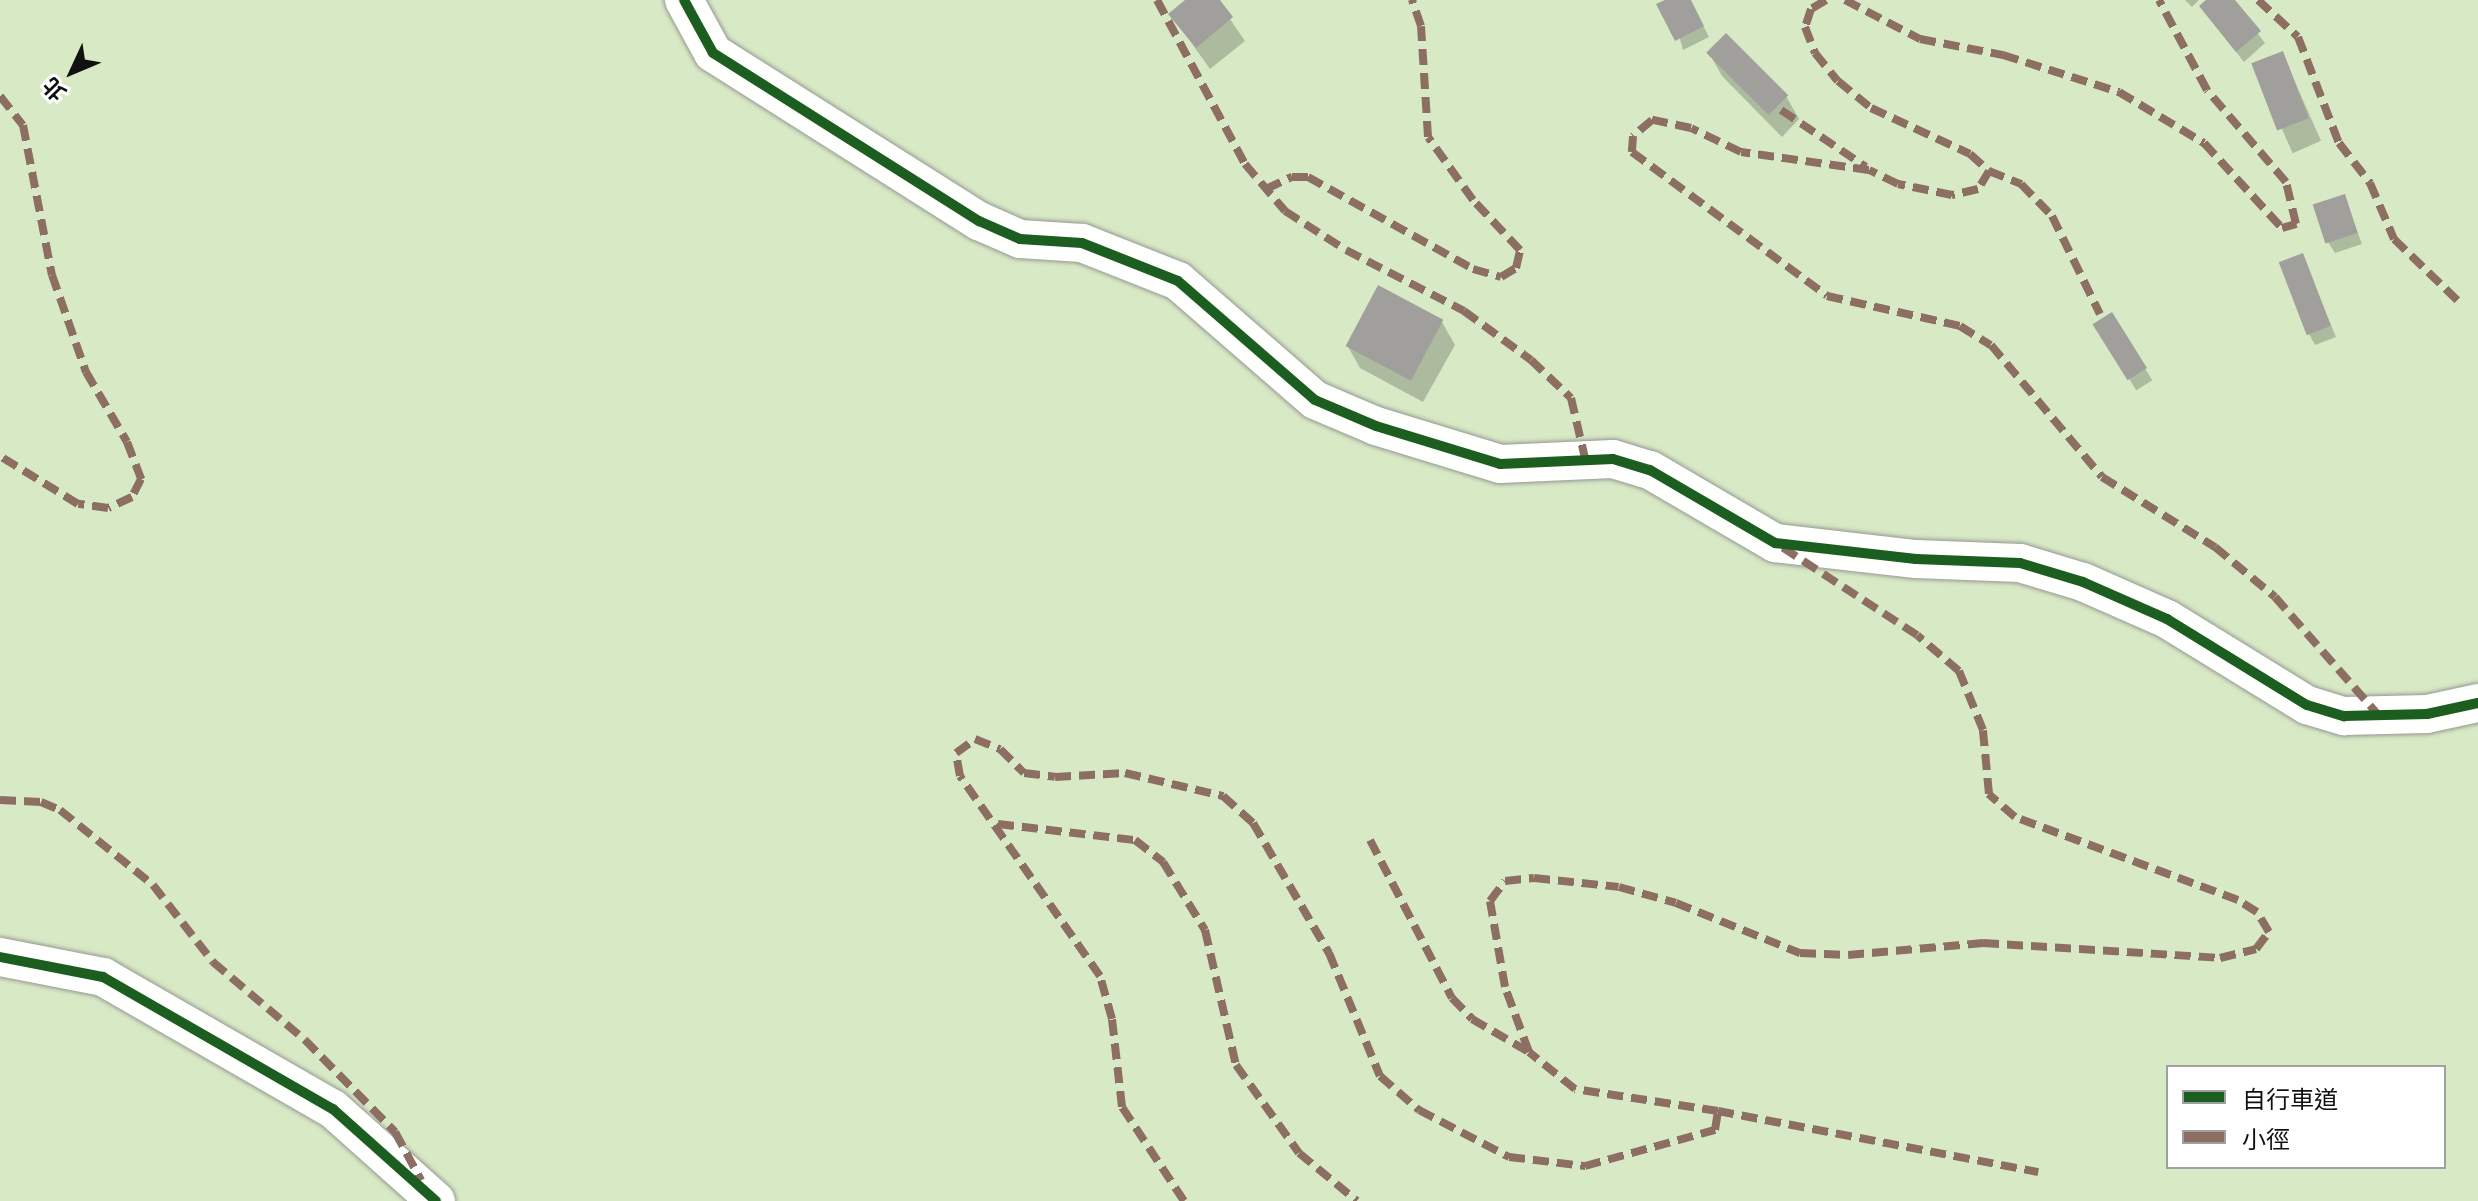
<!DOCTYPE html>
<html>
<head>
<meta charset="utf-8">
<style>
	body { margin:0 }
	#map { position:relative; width:2478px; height:1201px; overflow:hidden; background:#fdfcf7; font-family:"Times New Roman","Noto Sans TC",serif }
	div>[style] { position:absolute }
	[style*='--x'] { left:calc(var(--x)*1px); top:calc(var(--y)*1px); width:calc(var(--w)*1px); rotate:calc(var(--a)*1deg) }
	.forest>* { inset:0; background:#d8eac5 }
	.shadow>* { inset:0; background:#0003; transform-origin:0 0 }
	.building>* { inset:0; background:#a19f9c; transform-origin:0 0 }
	.roads { filter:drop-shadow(0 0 2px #979795) drop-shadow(0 0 2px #979795) }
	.minor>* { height:38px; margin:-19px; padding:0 19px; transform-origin:19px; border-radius:19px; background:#fffffe }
	.quiet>* { height:8px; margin-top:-4px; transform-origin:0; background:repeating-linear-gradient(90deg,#8d6e63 0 16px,transparent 0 24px) }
	.cycleway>* { height:10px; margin:-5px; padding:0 5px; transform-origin:5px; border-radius:5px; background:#1b5e20 }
	span { translate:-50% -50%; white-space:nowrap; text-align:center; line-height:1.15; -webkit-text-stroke:8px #fff; paint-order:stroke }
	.legend { position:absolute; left:2166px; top:1065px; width:280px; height:104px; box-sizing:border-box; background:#fff; border:2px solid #a0a0a0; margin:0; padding:10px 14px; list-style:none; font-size:24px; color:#111 }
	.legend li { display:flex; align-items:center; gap:16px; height:40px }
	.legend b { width:40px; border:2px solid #a0a0a0 }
	.north { position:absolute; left:32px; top:32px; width:80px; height:80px; -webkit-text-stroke:6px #fff; paint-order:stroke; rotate:226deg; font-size:22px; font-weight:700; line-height:32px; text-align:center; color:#111 }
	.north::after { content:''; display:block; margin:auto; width:28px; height:36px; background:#111; clip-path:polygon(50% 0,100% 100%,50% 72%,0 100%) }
</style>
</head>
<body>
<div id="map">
	<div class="forest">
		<div style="clip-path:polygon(evenodd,0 0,2478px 0,2478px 1201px,0 1201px,0 0,2168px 1067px,2444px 1067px,2444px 1167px,2168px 1167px,2168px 1067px)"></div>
	</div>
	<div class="shadow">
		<div style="clip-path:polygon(1188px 0,1217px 0,1245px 41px,1210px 69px,1171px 14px)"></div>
		<div style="clip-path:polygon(1669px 0,1690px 0,1709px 37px,1683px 50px)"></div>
		<div style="clip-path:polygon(2185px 0,2199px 0,2192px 7px)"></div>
		<div style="clip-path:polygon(2210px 0,2232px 0,2265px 43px,2244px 62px,2201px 7px)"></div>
		<div style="clip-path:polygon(1709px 53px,1786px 96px,1799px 119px,1782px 137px,1722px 76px)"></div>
		<div style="left:2282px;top:53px;width:96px;height:31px;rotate:66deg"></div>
		<div style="clip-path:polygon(2344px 196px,2362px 244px,2335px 253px,2328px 242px)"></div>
		<div style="clip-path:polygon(2302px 256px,2336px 337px,2315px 345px,2309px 334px)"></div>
		<div style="left:2111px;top:314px;width:78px;height:19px;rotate:58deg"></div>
		<div style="clip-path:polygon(1442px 322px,1455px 345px,1423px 402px,1360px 368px,1347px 345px)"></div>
	</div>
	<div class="building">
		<div style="clip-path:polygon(1185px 0,1220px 0,1233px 17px,1196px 48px,1168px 14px)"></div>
		<div style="clip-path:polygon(1665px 0,1691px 0,1704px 26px,1675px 41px,1656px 4px)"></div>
		<div style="clip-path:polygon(2206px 0,2235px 0,2261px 31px,2236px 52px,2199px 6px)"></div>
		<div style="left:1726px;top:33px;width:88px;height:28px;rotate:45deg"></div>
		<div style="left:2283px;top:51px;width:72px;height:34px;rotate:69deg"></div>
		<div style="left:2345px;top:194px;width:41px;height:34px;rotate:72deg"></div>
		<div style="left:2303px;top:253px;width:78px;height:26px;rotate:69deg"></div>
		<div style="left:1378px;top:285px;width:74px;height:69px;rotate:28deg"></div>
		<div style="left:2112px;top:312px;width:66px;height:23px;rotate:58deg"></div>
	</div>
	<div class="roads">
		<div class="minor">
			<div style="--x:684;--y:0;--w:60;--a:61.3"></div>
			<div style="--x:713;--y:53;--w:315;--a:32.3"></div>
			<div style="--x:979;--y:221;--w:45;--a:23.7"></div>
			<div style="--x:1020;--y:239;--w:62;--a:3.7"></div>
			<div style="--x:1082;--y:243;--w:103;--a:21.6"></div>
			<div style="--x:1178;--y:281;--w:181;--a:41"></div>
			<div style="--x:1315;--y:400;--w:66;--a:23.1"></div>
			<div style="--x:1376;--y:426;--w:130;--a:17"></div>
			<div style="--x:1500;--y:464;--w:113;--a:-2.5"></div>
			<div style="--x:1613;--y:459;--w:39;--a:17"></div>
			<div style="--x:1650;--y:470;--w:145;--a:30.3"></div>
			<div style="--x:1775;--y:543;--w:142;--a:6.5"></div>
			<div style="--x:1916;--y:559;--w:104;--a:2.2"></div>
			<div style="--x:2020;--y:563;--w:66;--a:16.8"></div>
			<div style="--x:2083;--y:582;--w:92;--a:23.8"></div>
			<div style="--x:2167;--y:619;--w:164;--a:31.6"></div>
			<div style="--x:2307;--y:705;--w:39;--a:17"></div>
			<div style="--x:2344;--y:716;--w:83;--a:-1.4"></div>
			<div style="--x:2427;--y:714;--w:52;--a:-12.2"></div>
			<div style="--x:0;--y:957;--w:105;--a:11"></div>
			<div style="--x:103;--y:977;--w:265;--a:29.9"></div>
			<div style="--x:333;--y:1109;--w:138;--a:41.8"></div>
		</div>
	</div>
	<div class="quiet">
		<div style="--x:1157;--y:0;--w:186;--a:61.8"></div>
		<div style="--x:1245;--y:164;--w:62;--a:49.6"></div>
		<div style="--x:1285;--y:211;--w:72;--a:32.6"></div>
		<div style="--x:1346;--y:250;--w:133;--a:27.3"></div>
		<div style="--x:1464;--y:311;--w:83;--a:36.2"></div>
		<div style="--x:1531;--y:360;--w:55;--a:43.5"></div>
		<div style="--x:1571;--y:398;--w:62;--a:76.9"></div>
		<div style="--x:1826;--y:0;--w:17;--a:149"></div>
		<div style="--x:1811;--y:9;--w:19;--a:108"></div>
		<div style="--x:1805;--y:27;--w:28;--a:69"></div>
		<div style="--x:1815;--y:53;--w:36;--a:51"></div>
		<div style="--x:1838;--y:81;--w:43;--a:39.3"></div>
		<div style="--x:1871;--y:108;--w:109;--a:24.9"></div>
		<div style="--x:1970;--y:154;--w:25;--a:42"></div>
		<div style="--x:1989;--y:171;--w:21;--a:121"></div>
		<div style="--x:1978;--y:189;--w:27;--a:167"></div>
		<div style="--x:1952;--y:195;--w:55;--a:-168.5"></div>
		<div style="--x:1898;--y:184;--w:32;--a:-154"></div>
		<div style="--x:1869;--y:170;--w:129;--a:-172"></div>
		<div style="--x:1741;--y:152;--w:55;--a:-154.4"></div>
		<div style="--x:1691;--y:128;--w:40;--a:-168"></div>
		<div style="--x:1652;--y:120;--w:25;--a:140"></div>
		<div style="--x:1633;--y:136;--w:16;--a:94"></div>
		<div style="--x:1632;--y:152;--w:242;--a:36.4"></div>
		<div style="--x:1827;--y:296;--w:136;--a:12.7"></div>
		<div style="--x:1960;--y:326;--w:36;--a:32"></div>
		<div style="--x:1991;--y:345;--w:172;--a:49.9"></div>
		<div style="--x:2102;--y:477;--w:133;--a:31.8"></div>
		<div style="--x:2215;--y:547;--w:78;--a:39.8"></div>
		<div style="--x:2275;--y:597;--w:159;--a:48.8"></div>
		<div style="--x:1845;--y:0;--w:85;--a:27.5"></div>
		<div style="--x:1920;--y:39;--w:85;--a:10.9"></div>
		<div style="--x:2003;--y:55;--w:122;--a:17.7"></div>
		<div style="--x:2119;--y:92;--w:99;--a:31"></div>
		<div style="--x:2204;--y:143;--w:115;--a:47.5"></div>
		<div style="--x:2282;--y:228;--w:15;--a:-16"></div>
		<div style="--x:2296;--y:224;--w:43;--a:-103.4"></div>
		<div style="--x:2286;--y:182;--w:121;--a:-130.7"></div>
		<div style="--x:2207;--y:90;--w:102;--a:-118.1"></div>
		<div style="--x:2258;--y:0;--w:54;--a:42.8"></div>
		<div style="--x:2298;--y:37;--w:114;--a:68.9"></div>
		<div style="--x:2339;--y:143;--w:51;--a:52.2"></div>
		<div style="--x:2370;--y:183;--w:61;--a:66.8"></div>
		<div style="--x:2394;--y:239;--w:93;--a:44.1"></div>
		<div style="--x:0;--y:96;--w:37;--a:52"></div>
		<div style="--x:23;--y:125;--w:153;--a:79.1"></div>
		<div style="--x:52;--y:275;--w:103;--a:70.7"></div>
		<div style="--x:86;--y:372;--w:81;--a:59.6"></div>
		<div style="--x:127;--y:442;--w:40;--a:69"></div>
		<div style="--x:141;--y:479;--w:20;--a:117"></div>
		<div style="--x:132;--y:497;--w:26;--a:155"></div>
		<div style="--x:108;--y:508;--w:30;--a:-172"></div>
		<div style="--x:78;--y:504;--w:92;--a:-148.4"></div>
		<div style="--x:1781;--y:110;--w:102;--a:33.8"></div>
		<div style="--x:1989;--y:171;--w:35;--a:22"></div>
		<div style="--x:2021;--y:184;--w:45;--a:45.9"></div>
		<div style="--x:2052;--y:216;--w:109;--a:63.9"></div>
		<div style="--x:1266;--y:189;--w:29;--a:-25"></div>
		<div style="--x:1292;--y:177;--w:16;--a:0"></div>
		<div style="--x:1308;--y:177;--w:189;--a:29.1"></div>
		<div style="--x:1473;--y:269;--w:29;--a:16"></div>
		<div style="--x:1501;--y:277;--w:17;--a:-31"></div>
		<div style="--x:1516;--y:268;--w:18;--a:-77"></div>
		<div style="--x:1520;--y:250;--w:69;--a:-133.2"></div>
		<div style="--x:1473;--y:200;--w:77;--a:-125.5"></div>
		<div style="--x:1428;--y:137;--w:111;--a:-93.6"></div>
		<div style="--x:1421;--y:26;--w:28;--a:-109"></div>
		<div style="--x:0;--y:800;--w:41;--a:2.8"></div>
		<div style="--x:41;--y:802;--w:21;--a:23"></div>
		<div style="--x:60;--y:810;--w:119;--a:38.9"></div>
		<div style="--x:153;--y:885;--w:98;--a:52.1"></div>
		<div style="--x:213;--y:962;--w:121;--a:40.3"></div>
		<div style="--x:305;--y:1040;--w:129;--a:45.6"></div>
		<div style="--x:395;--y:1132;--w:55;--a:61.6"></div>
		<div style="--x:998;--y:824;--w:138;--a:6.7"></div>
		<div style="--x:1135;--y:840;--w:36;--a:38"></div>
		<div style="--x:1163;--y:862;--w:80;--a:58.3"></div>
		<div style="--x:1205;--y:930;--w:139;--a:77.1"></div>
		<div style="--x:1236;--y:1065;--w:108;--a:54.4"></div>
		<div style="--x:1299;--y:1153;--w:75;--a:39.6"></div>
		<div style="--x:1370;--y:840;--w:178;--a:62.6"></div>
		<div style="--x:1452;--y:998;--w:29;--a:46"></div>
		<div style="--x:1472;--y:1019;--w:66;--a:30.1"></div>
		<div style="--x:1718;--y:1111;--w:326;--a:10.8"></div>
		<div style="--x:1184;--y:1201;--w:113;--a:-123.4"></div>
		<div style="--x:1122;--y:1107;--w:89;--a:-96.5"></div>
		<div style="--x:1112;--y:1019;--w:45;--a:-105.6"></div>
		<div style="--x:1100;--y:976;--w:244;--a:-125"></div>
		<div style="--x:960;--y:776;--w:23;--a:-100"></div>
		<div style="--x:956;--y:753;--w:24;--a:-36"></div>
		<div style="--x:975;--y:739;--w:27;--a:22"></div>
		<div style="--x:1000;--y:749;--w:34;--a:45"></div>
		<div style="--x:1024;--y:773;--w:31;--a:7"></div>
		<div style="--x:1055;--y:777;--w:70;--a:-3.3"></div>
		<div style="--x:1125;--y:773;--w:101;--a:13.2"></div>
		<div style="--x:1223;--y:796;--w:40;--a:42"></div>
		<div style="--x:1253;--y:823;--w:151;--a:59.7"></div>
		<div style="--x:1329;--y:953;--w:133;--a:67.5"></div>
		<div style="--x:1380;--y:1076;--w:52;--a:41.1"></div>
		<div style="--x:1419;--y:1110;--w:102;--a:27.6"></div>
		<div style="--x:1509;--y:1157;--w:77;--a:6.8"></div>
		<div style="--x:1585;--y:1166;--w:135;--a:-15.5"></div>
		<div style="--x:1715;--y:1130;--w:19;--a:-81"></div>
		<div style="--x:1718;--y:1111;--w:145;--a:-171.3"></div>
		<div style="--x:1575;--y:1089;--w:59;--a:-141.2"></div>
		<div style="--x:1529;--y:1052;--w:69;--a:-110.3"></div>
		<div style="--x:1505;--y:987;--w:87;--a:-99.9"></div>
		<div style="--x:1490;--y:901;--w:25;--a:-53"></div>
		<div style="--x:1505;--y:881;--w:29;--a:-6"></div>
		<div style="--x:1534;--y:878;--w:85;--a:6"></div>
		<div style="--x:1619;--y:887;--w:59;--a:15.7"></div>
		<div style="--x:1676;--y:903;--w:134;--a:22"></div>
		<div style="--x:1800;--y:953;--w:48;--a:2.4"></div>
		<div style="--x:1848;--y:955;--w:136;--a:-5.1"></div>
		<div style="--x:1983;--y:943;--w:237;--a:3.6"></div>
		<div style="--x:2220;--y:958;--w:37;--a:-14"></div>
		<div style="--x:2256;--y:949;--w:21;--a:-53"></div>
		<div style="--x:2269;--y:932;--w:23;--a:-121"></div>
		<div style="--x:2257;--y:912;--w:22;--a:-148"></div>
		<div style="--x:2238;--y:900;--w:238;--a:-159.6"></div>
		<div style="--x:2015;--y:817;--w:35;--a:-139"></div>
		<div style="--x:1989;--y:794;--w:64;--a:-95.4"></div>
		<div style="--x:1983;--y:730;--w:64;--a:-112.1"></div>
		<div style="--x:1959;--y:671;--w:55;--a:-139.4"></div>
		<div style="--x:1917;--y:635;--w:161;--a:-146.9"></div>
	</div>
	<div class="cycleway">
		<div style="--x:684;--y:0;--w:60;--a:61.3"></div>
		<div style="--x:713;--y:53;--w:315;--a:32.3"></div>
		<div style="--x:979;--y:221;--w:45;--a:23.7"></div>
		<div style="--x:1020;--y:239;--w:62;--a:3.7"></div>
		<div style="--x:1082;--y:243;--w:103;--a:21.6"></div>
		<div style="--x:1178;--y:281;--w:181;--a:41"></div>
		<div style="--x:1315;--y:400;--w:66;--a:23.1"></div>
		<div style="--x:1376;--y:426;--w:130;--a:17"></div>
		<div style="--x:1500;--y:464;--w:113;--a:-2.5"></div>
		<div style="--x:1613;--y:459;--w:39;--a:17"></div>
		<div style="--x:1650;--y:470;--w:145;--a:30.3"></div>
		<div style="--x:1775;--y:543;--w:142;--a:6.5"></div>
		<div style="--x:1916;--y:559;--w:104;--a:2.2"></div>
		<div style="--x:2020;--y:563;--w:66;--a:16.8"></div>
		<div style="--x:2083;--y:582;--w:92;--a:23.8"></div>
		<div style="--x:2167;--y:619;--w:164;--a:31.6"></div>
		<div style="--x:2307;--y:705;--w:39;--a:17"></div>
		<div style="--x:2344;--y:716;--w:83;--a:-1.4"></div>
		<div style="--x:2427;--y:714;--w:52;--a:-12.2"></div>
		<div style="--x:0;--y:957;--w:105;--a:11"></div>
		<div style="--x:103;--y:977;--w:265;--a:29.9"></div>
		<div style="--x:333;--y:1109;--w:138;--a:41.8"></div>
	</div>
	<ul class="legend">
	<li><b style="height:10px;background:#1b5e20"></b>自行車道</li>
	<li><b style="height:10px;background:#8d6e63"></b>小徑</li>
	</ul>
	<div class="north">北</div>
</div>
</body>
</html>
